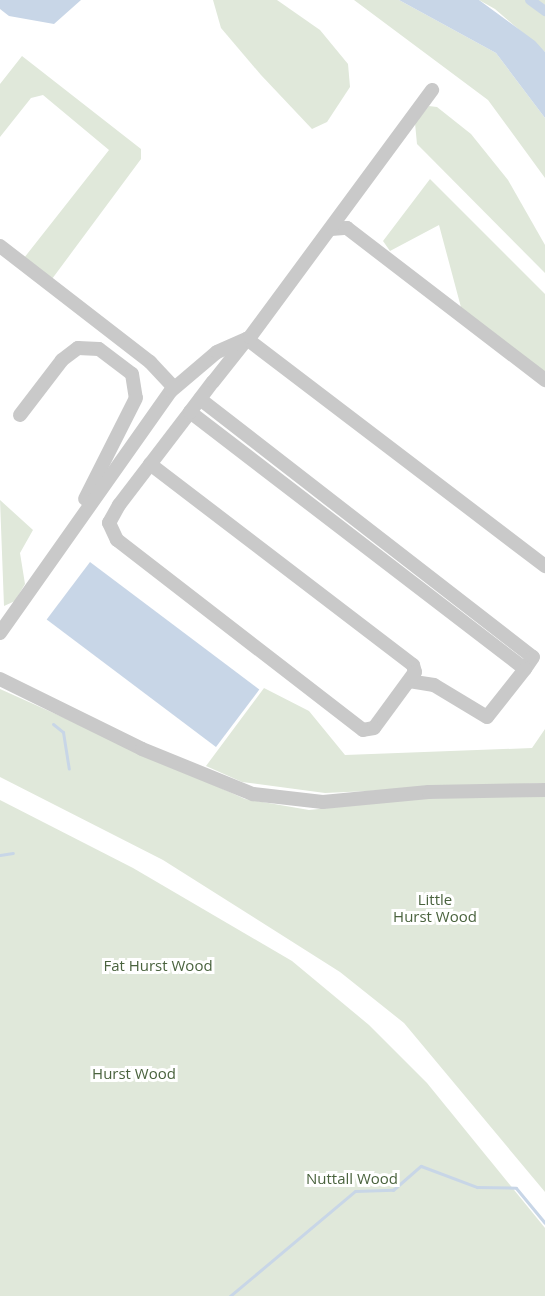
<!DOCTYPE html>
<html>
<head>
<meta charset="utf-8">
<style>
	body { margin:0 }
	#map { position:relative; width:545px; height:1296px; overflow:hidden; background:#fff; font-family:"Open Sans",sans-serif }
	div>[style] { position:absolute }
	[style*='--x'] { left:calc(var(--x)*1px); top:calc(var(--y)*1px); width:calc(var(--w)*1px); rotate:calc(var(--a)*1deg) }
	.green>* { inset:0; background:#e0e8da }
	.water>* { inset:0; background:#c8d6e7; transform-origin:0 0 }
	.stream>* { height:3px; margin:-1.5px; padding:0 1.5px; transform-origin:1.5px; border-radius:1.5px; background:#c8d6e7 }
	.canal>* { height:10px; margin:-5px; padding:0 5px; transform-origin:5px; border-radius:5px; background:#c8d6e7 }
	.minor>* { height:14px; margin:-7px; padding:0 7px; transform-origin:7px; border-radius:7px; background:#c9c9c9 }
	span { translate:-50% -50%; white-space:nowrap; text-align:center; line-height:1.15; -webkit-text-stroke:6px #fff; paint-order:stroke }
	.park-label { font-size:15px; color:#4a633e }
</style>
</head>
<body>
<div id="map">
	<div class="green">
		<div style="clip-path:polygon(213px 0,277px 0,320px 30px,348px 64px,350px 87px,327px 122px,312px 129px,261px 75px,221px 28px)"></div>
		<div style="clip-path:polygon(354px 0,399px 0,496px 53px,545px 118px,545px 178px,488px 100px)"></div>
		<div style="clip-path:polygon(479px 0,545px 0,545px 52px,495px 9px)"></div>
		<div style="clip-path:polygon(22px 56px,141px 149px,141px 159px,52px 279px,24px 258px,109px 150px,43px 95px,31px 98px,0 137px,0 84px)"></div>
		<div style="clip-path:polygon(429px 106px,437px 107px,471px 134px,508px 180px,545px 245px,545px 273px,417px 144px,415px 123px)"></div>
		<div style="clip-path:polygon(430px 179px,545px 294px,545px 374px,462px 311px,439px 225px,390px 251px,383px 241px)"></div>
		<div style="clip-path:polygon(0 500px,33px 530px,20px 553px,25px 584px,15px 601px,4px 606px)"></div>
		<div style="clip-path:polygon(264px 688px,309px 711px,345px 755px,532px 748px,545px 729px,545px 783px,325px 793px,242px 782px,206px 766px)"></div>
		<div style="clip-path:polygon(0 689px,245px 799px,309px 810px,414px 799px,545px 795px,545px 1192px,404px 1023px,340px 972px,163px 860px,0 777px)"></div>
		<div style="clip-path:polygon(0 800px,133px 868px,292px 961px,369px 1025px,427px 1083px,545px 1228px,545px 1296px,0 1296px)"></div>
	</div>
	<div class="water">
		<div style="clip-path:polygon(0 0,81px 0,54px 24px,9px 16px,0 9px)"></div>
		<div style="clip-path:polygon(399px 0,479px 0,535px 41px,545px 52px,545px 118px,496px 53px)"></div>
		<div style="left:90px;top:562px;width:212px;height:72px;rotate:37deg"></div>
	</div>
	<div class="stream">
		<div style="--x:53;--y:724;--w:13;--a:39"></div>
		<div style="--x:63;--y:732;--w:37;--a:81"></div>
		<div style="--x:0;--y:855;--w:13;--a:-9"></div>
		<div style="--x:230;--y:1296;--w:163;--a:-40"></div>
		<div style="--x:355;--y:1191;--w:38;--a:-2"></div>
		<div style="--x:393;--y:1190;--w:37;--a:-41"></div>
		<div style="--x:421;--y:1166;--w:60;--a:20.6"></div>
		<div style="--x:477;--y:1187;--w:39;--a:1"></div>
		<div style="--x:516;--y:1188;--w:45;--a:50.4"></div>
	</div>
	<div class="canal">
		<div style="--x:530;--y:0;--w:19;--a:36"></div>
	</div>
	<div class="minor">
		<div style="--x:331;--y:229;--w:16;--a:-4"></div>
		<div style="--x:347;--y:228;--w:250;--a:37.5"></div>
		<div style="--x:0;--y:246;--w:190;--a:37.7"></div>
		<div style="--x:150;--y:362;--w:35;--a:47"></div>
		<div style="--x:200;--y:399;--w:421;--a:37.8"></div>
		<div style="--x:533;--y:657;--w:14;--a:124"></div>
		<div style="--x:190;--y:412;--w:422;--a:37.5"></div>
		<div style="--x:525;--y:669;--w:61;--a:128.4"></div>
		<div style="--x:487;--y:717;--w:62;--a:-148.9"></div>
		<div style="--x:434;--y:685;--w:25;--a:-171"></div>
		<div style="--x:20;--y:415;--w:69;--a:-52.6"></div>
		<div style="--x:62;--y:360;--w:20;--a:-37"></div>
		<div style="--x:78;--y:348;--w:21;--a:3"></div>
		<div style="--x:99;--y:349;--w:41;--a:37.1"></div>
		<div style="--x:132;--y:374;--w:24;--a:81"></div>
		<div style="--x:136;--y:398;--w:113;--a:116.8"></div>
		<div style="--x:150;--y:464;--w:331;--a:37.4"></div>
		<div style="--x:413;--y:665;--w:7;--a:74"></div>
		<div style="--x:415;--y:672;--w:69;--a:126.2"></div>
		<div style="--x:374;--y:728;--w:11;--a:170"></div>
		<div style="--x:363;--y:730;--w:311;--a:-142.3"></div>
		<div style="--x:117;--y:540;--w:19;--a:-115"></div>
		<div style="--x:109;--y:523;--w:21;--a:-61"></div>
		<div style="--x:119;--y:505;--w:117;--a:-52.6"></div>
		<div style="--x:190;--y:412;--w:38;--a:-53"></div>
		<div style="--x:213;--y:382;--w:55;--a:-51.7"></div>
		<div style="--x:247;--y:339;--w:375;--a:37.3"></div>
		<div style="--x:0;--y:633;--w:296;--a:-54.8"></div>
		<div style="--x:171;--y:391;--w:60;--a:-40.3"></div>
		<div style="--x:217;--y:352;--w:36;--a:-24"></div>
		<div style="--x:250;--y:337;--w:307;--a:-53.6"></div>
		<div style="--x:0;--y:679;--w:158;--a:26.2"></div>
		<div style="--x:142;--y:749;--w:120;--a:22.1"></div>
		<div style="--x:253;--y:794;--w:70;--a:6.5"></div>
		<div style="--x:323;--y:802;--w:106;--a:-5.4"></div>
		<div style="--x:429;--y:792;--w:116;--a:-1"></div>
	</div>
	<div class="park-label">
		<span style="left:435px;top:908px">Little<br>Hurst Wood</span>
		<span style="left:158px;top:966px">Fat Hurst Wood</span>
		<span style="left:134px;top:1074px">Hurst Wood</span>
		<span style="left:352px;top:1179px">Nuttall Wood</span>
	</div>
</div>
</body>
</html>
